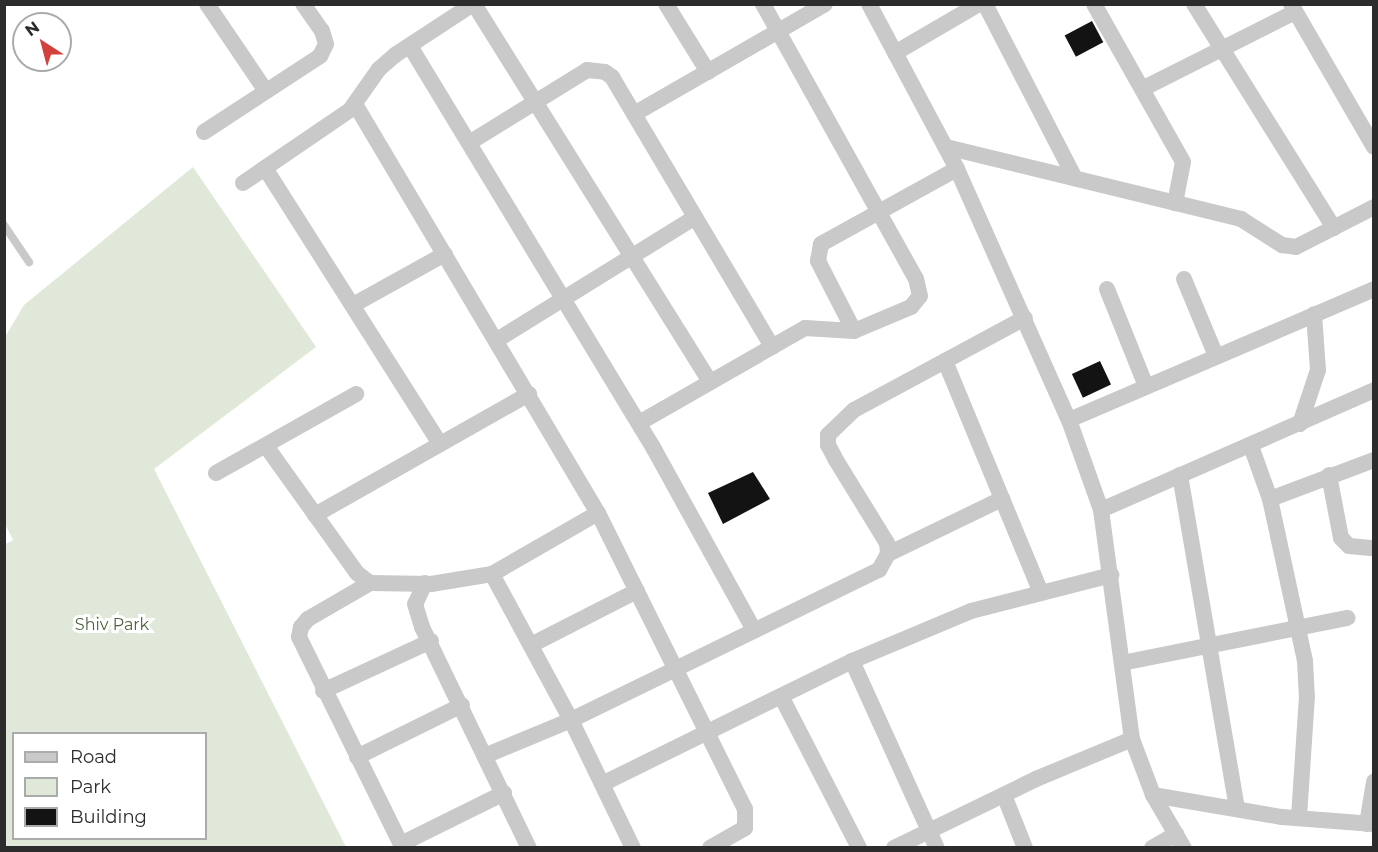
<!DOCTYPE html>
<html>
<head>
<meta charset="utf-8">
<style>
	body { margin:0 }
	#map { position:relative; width:1378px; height:852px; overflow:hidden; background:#fff; font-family:Montserrat,sans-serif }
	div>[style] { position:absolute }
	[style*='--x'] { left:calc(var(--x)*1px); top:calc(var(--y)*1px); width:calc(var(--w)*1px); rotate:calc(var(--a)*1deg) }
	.green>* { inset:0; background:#e0e8da }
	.building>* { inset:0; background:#131313; transform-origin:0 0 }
	.service>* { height:8px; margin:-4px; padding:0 4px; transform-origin:4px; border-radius:4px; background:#c9c9c9 }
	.minor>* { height:16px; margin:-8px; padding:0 8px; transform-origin:8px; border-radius:8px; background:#c9c9c9 }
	span { translate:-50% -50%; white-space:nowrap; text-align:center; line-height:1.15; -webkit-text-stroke:6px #fff; paint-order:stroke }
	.park-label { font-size:16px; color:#4c633e }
	.frame { position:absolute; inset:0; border:6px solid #2c2c2c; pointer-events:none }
	.legend { position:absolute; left:12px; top:732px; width:195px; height:108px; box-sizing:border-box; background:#fff; border:2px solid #ababab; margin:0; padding:8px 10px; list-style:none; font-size:18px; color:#2c2c2c }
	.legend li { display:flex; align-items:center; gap:12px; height:30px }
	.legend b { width:30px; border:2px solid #ababab }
	.north { position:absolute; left:12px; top:12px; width:60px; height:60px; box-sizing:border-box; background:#fff; border:2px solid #ababab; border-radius:50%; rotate:324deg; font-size:16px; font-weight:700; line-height:24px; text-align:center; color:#2c2c2c }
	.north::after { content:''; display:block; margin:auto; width:21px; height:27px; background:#d3413d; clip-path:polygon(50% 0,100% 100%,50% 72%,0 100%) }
</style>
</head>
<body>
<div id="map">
	<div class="green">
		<div style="clip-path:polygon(evenodd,193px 167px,316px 347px,154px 469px,346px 847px,5px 847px,4px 545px,13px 540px,4px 522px,5px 337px,24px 305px,193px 167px,14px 734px,206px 734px,206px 838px,14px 838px,14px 734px)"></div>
	</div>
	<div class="building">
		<div style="left:1092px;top:21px;width:24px;height:31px;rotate:62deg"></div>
		<div style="left:1100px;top:361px;width:26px;height:31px;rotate:65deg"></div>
		<div style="clip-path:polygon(753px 472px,770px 499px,723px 524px,708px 493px)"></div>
	</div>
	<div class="service">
		<div style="--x:4;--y:225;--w:45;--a:56"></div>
	</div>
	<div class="minor">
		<div style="--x:207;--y:4;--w:105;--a:55.9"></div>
		<div style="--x:474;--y:4;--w:446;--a:58"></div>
		<div style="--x:666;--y:4;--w:80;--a:58.3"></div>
		<div style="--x:869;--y:4;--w:187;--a:61.9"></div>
		<div style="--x:957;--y:169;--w:275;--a:66"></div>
		<div style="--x:1069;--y:420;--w:96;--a:70.4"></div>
		<div style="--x:1101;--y:510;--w:231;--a:82.3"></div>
		<div style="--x:1132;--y:739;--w:60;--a:69.4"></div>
		<div style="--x:1153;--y:795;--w:61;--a:59.7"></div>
		<div style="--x:985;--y:4;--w:196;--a:62.7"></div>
		<div style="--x:1094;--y:4;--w:181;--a:60.6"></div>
		<div style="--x:1183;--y:162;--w:42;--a:101"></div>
		<div style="--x:1194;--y:4;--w:264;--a:58"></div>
		<div style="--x:1291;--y:4;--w:165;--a:59.9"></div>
		<div style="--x:410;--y:46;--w:471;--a:58.8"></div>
		<div style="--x:654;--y:449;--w:207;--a:61.1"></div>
		<div style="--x:895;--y:53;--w:97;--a:-30.3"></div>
		<div style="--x:1142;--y:89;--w:171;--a:-26.7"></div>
		<div style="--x:355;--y:104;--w:476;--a:59.3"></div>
		<div style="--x:598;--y:513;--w:330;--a:63.6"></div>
		<div style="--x:745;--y:809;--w:19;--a:90"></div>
		<div style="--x:745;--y:828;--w:40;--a:150.3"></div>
		<div style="--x:634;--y:114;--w:220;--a:-29.9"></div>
		<div style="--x:204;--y:132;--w:139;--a:-33.2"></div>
		<div style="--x:320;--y:56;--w:13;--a:-63"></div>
		<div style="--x:326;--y:44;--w:14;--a:-107"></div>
		<div style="--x:322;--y:31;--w:33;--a:-125"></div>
		<div style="--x:469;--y:143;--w:139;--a:-31.7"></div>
		<div style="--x:587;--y:70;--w:18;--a:6"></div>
		<div style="--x:605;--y:72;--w:9;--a:36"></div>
		<div style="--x:612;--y:77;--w:314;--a:59.3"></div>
		<div style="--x:946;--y:147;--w:304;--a:13.7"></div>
		<div style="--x:1241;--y:219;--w:49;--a:32.4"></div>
		<div style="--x:1282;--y:245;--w:14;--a:8"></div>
		<div style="--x:1296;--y:247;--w:88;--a:-27.1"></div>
		<div style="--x:265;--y:168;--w:327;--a:57.6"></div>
		<div style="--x:243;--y:183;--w:130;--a:-34.3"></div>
		<div style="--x:350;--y:110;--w:50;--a:-54.7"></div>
		<div style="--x:379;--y:69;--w:21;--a:-41"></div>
		<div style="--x:395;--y:55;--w:93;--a:-33.2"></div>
		<div style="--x:1184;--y:279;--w:83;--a:67.4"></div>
		<div style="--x:1107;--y:289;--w:105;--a:68.1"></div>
		<div style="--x:353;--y:305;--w:105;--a:-29"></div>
		<div style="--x:854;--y:331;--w:79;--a:-117.2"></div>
		<div style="--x:818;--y:261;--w:17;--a:-80"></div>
		<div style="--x:821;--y:244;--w:155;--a:-28.9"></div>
		<div style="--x:497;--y:340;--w:233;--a:-31.8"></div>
		<div style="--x:945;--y:361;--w:251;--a:67.5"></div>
		<div style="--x:1069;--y:420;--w:332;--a:-23.2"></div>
		<div style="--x:639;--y:423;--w:191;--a:-29.8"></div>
		<div style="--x:805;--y:328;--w:49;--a:3.5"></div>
		<div style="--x:854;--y:331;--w:62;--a:-22.8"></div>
		<div style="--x:911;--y:307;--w:14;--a:-51"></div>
		<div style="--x:920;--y:296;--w:17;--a:-103"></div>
		<div style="--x:916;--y:279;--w:315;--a:-119.1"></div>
		<div style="--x:1300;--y:424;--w:57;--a:-71.6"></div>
		<div style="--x:1318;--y:370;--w:56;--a:-94.1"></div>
		<div style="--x:266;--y:446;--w:156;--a:54.4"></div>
		<div style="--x:357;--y:573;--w:16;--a:38"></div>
		<div style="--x:370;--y:583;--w:61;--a:0.9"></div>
		<div style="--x:431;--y:584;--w:62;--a:-9.3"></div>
		<div style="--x:492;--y:574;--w:122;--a:-29.9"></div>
		<div style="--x:1251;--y:446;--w:56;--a:70.3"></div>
		<div style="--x:1270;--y:499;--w:166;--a:77.8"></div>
		<div style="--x:1305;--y:661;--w:35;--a:87"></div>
		<div style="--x:1307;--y:696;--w:122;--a:93.8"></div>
		<div style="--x:216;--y:473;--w:161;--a:-29.4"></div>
		<div style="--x:1180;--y:475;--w:339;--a:80.3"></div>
		<div style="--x:1329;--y:475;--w:64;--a:79.2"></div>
		<div style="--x:1341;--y:538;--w:11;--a:45"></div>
		<div style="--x:1349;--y:546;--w:25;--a:5"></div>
		<div style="--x:1270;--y:499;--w:111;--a:-20.6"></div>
		<div style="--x:1101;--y:510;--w:298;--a:-23.7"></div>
		<div style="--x:315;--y:515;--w:246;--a:-29.5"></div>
		<div style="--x:888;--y:554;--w:127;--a:-25.8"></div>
		<div style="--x:492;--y:574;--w:166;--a:61.6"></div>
		<div style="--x:571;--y:720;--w:142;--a:64.2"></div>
		<div style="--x:370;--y:583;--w:72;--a:149.9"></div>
		<div style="--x:308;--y:619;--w:11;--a:131"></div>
		<div style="--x:301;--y:627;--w:10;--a:101"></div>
		<div style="--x:299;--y:637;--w:235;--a:63.8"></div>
		<div style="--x:425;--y:583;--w:23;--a:115"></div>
		<div style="--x:415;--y:604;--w:24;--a:73"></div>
		<div style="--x:422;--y:627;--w:246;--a:64.2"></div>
		<div style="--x:531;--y:645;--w:119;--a:-27"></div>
		<div style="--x:852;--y:661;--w:205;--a:65.6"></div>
		<div style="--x:1122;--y:663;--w:230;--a:-11.3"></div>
		<div style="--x:323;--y:691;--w:119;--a:-24.8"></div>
		<div style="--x:781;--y:696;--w:171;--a:62.8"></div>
		<div style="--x:487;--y:755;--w:91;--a:-22.6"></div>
		<div style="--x:571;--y:720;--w:343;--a:-26"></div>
		<div style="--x:879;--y:570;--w:18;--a:-61"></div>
		<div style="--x:888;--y:554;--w:11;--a:-95"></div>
		<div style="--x:887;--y:543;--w:97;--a:-121.6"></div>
		<div style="--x:836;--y:460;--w:17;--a:-118"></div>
		<div style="--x:828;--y:445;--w:10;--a:-90"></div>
		<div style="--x:828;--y:435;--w:36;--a:-44"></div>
		<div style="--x:854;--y:410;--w:194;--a:-28.3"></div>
		<div style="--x:357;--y:757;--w:117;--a:-26.3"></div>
		<div style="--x:602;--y:784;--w:279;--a:-26.2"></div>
		<div style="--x:852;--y:661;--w:129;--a:-22.8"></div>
		<div style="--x:971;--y:611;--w:145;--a:-14.4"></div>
		<div style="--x:1004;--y:795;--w:57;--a:68.4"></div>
		<div style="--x:1153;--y:795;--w:131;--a:9.7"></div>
		<div style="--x:1282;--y:817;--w:92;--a:4.4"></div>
		<div style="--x:1367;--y:824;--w:43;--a:-80.5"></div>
		<div style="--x:401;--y:844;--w:115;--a:-26.3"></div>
		<div style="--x:894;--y:848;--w:158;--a:-25.9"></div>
		<div style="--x:1036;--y:779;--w:104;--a:-22.6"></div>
		<div style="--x:1152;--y:848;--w:28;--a:-30"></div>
	</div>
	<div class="park-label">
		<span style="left:112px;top:625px">Shiv Park</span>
	</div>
	<div class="frame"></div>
	<ul class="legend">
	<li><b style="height:8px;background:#c9c9c9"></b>Road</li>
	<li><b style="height:16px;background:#e0e8da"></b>Park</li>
	<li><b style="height:16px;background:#131313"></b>Building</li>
	</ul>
	<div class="north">N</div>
</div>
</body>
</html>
